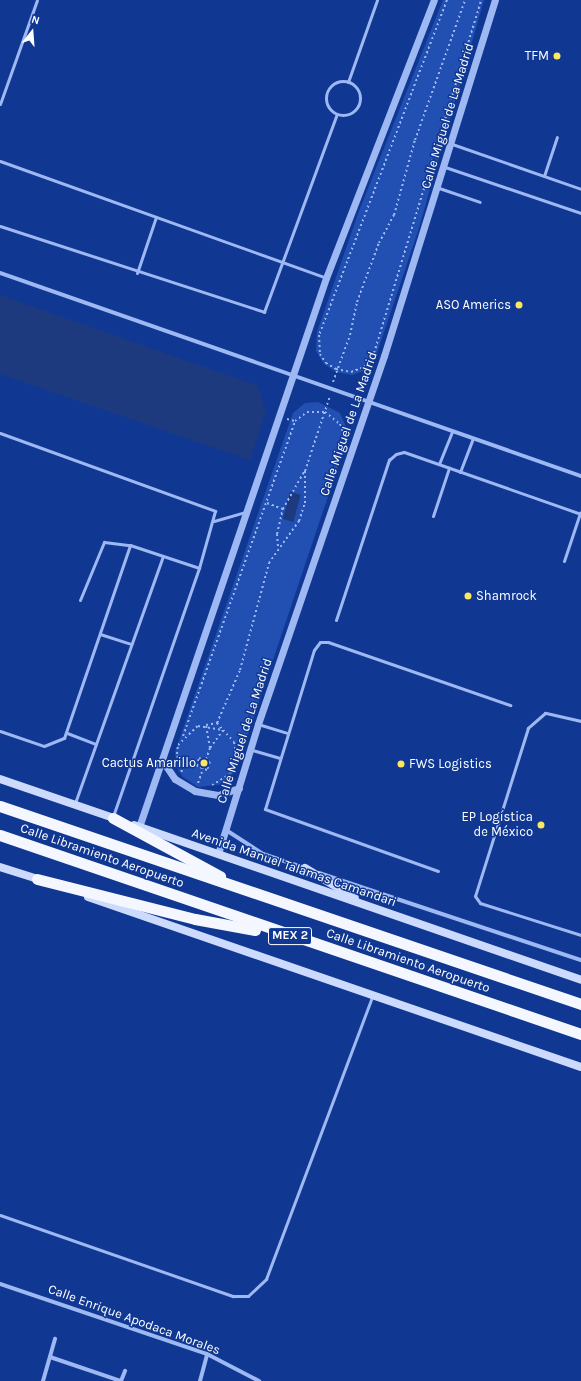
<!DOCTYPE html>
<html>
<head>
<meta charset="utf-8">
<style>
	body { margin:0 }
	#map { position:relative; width:581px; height:1381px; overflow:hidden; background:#103893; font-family:Karla,sans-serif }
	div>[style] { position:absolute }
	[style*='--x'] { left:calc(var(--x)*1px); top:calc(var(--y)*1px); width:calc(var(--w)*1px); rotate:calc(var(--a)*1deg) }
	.green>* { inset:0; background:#2250b2 }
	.water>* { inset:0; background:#1d3a7f; transform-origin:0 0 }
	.path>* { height:2px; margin-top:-1px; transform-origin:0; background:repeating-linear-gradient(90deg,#9db8f3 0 2px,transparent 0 5px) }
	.service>* { height:3px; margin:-1.5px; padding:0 1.5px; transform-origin:1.5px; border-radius:1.5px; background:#9db8f3 }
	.service>.ring { margin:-1.5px; padding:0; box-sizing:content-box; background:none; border:3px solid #9db8f3; border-radius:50% }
	.minor>* { height:4px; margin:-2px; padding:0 2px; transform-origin:2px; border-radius:2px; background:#9db8f3 }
	.tertiary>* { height:7px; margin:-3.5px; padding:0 3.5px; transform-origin:3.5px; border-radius:3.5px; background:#9db8f3 }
	.secondary>* { height:8px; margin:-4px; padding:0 4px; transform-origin:4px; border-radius:4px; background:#ccdbfd }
	.trunk>* { height:11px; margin:-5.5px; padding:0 5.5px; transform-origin:5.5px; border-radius:5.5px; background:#f4f7ff }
	.dots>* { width:11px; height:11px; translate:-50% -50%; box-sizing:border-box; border:2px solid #103893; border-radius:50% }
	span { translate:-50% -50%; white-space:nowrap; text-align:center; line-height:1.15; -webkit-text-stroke:3px #103893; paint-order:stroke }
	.shield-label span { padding:1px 3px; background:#103893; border:1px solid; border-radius:3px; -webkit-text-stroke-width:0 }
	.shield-label { font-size:12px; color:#fff; font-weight:700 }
	.poi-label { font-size:13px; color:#fff }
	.right { translate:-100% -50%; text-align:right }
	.left { translate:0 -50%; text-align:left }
	.street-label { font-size:13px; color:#fff }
	.north { position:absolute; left:12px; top:12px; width:40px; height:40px; -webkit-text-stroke:3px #103893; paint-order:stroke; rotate:17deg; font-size:11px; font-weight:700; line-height:16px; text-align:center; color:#fff }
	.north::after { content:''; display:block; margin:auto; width:14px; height:18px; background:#fff; clip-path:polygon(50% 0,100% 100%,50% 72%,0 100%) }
</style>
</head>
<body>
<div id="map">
	<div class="green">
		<div style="clip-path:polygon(443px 0,484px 0,418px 231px,377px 353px,366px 370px,352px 375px,336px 372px,324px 364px,316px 351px,317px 332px,359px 211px)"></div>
		<div style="clip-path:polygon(318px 402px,340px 413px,349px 434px,236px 770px,224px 784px,198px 787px,183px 777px,177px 768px,175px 752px,293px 413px,305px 403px)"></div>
	</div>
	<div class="water">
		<div style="clip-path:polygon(0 295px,258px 386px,266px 412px,250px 460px,0 374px)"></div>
		<div style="left:290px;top:492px;width:11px;height:28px;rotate:15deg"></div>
	</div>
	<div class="path">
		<div style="--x:447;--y:0;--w:359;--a:110.9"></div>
		<div style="--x:319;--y:335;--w:19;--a:87"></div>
		<div style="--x:320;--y:354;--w:11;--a:56"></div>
		<div style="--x:326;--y:363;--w:12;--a:31"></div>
		<div style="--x:336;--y:369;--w:15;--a:11"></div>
		<div style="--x:351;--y:372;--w:14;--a:-21"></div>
		<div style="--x:364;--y:367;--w:17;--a:-54"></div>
		<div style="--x:374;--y:353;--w:369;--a:-73.1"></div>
		<div style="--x:333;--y:382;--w:50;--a:-70.1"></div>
		<div style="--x:350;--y:335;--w:34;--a:-78"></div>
		<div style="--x:357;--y:302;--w:63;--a:-69.6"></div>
		<div style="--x:379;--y:243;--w:32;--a:-62"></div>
		<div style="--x:394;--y:215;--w:78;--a:-74.4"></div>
		<div style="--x:415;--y:140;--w:149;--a:-70.3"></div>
		<div style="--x:287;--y:419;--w:8;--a:14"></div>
		<div style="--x:267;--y:503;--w:17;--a:21"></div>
		<div style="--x:278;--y:546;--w:12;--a:-95"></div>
		<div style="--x:277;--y:534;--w:26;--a:-77"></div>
		<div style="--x:283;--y:509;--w:43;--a:-60.4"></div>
		<div style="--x:217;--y:723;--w:58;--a:-66.5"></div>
		<div style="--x:240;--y:670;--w:111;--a:-74.8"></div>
		<div style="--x:269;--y:563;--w:52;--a:-54.5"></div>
		<div style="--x:299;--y:521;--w:19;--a:-72"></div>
		<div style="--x:305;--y:503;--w:32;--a:-90"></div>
		<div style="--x:305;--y:471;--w:79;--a:-71.6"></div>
		<div style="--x:217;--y:723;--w:9;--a:49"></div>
		<div style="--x:223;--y:730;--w:22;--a:126"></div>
		<div style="--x:210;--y:748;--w:23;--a:-100"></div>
		<div style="--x:206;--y:725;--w:11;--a:-10"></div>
		<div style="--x:183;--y:736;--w:334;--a:-70.4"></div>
		<div style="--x:295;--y:421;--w:15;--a:-37"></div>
		<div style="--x:307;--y:412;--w:18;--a:0"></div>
		<div style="--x:325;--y:412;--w:19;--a:39"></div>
		<div style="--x:340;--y:424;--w:17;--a:69"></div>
		<div style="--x:199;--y:758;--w:12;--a:20"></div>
		<div style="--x:210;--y:762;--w:9;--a:111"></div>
		<div style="--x:207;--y:770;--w:11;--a:-158"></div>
		<div style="--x:197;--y:766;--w:8;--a:-76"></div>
		<div style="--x:182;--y:772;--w:19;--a:-106"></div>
		<div style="--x:177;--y:754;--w:9;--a:-84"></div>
		<div style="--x:178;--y:745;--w:28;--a:-44"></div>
		<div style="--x:198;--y:726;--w:25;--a:9"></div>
		<div style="--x:223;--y:730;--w:16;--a:47"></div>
		<div style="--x:234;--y:742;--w:16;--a:79"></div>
		<div style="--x:198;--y:783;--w:37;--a:-71"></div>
		<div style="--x:212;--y:785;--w:21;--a:-31"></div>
		<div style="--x:230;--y:774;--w:24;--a:-68"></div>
	</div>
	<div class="service">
		<div class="ring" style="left:326px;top:81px;width:31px;height:31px"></div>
		<div style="--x:348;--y:82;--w:87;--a:-70.5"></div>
		<div style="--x:0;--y:104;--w:110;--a:-70.4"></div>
		<div style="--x:452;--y:144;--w:137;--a:19.2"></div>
		<div style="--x:0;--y:161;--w:346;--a:19.7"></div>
		<div style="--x:445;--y:167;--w:144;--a:18.7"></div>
		<div style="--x:544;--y:176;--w:41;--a:-71.6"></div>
		<div style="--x:439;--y:188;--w:43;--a:18.9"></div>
		<div style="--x:0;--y:226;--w:278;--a:18"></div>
		<div style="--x:264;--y:312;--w:211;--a:-69.8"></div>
		<div style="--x:137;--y:273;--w:59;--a:-71.3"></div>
		<div style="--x:0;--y:433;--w:229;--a:19.9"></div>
		<div style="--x:215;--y:511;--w:59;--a:105.7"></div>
		<div style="--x:199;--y:568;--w:262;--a:109.1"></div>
		<div style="--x:439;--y:464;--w:35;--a:-68"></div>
		<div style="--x:460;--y:472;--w:36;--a:-69"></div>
		<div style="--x:433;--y:516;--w:51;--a:-71.6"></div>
		<div style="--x:214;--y:521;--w:32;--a:-16"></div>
		<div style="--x:564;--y:561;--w:51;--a:-71.6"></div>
		<div style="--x:80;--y:600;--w:63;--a:-67.5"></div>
		<div style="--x:104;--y:542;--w:26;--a:7"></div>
		<div style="--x:130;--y:545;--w:73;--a:18.4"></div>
		<div style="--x:336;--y:620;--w:169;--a:-71.7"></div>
		<div style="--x:389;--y:460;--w:9;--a:-41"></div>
		<div style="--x:396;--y:454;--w:8;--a:-14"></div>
		<div style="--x:404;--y:452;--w:188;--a:19.3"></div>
		<div style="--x:100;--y:634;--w:33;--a:18"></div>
		<div style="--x:581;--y:721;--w:37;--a:-167"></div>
		<div style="--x:545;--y:713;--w:23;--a:139"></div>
		<div style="--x:528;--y:728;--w:176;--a:107.5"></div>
		<div style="--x:475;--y:896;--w:9;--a:54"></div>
		<div style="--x:480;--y:903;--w:106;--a:17.6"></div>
		<div style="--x:258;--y:724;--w:31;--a:17"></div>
		<div style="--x:0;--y:731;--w:46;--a:18.8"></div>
		<div style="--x:44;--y:746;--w:22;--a:-22"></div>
		<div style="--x:64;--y:738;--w:204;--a:-71.1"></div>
		<div style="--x:67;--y:733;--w:31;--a:21"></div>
		<div style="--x:252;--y:750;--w:29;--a:16"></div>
		<div style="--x:75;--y:803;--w:262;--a:-70.4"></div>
		<div style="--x:438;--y:871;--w:184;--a:-160.3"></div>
		<div style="--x:265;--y:809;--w:166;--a:-72.9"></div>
		<div style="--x:314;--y:650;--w:10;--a:-53"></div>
		<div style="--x:320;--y:642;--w:8;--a:0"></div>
		<div style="--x:328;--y:642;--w:193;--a:19.1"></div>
		<div style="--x:0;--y:1215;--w:247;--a:19.2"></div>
		<div style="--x:233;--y:1296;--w:15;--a:0"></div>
		<div style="--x:248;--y:1296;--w:25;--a:-43"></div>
		<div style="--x:266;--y:1279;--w:301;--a:-69.4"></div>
	</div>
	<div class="minor">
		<div style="--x:0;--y:273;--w:615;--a:19.26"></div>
		<div style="--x:226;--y:830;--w:44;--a:33"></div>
		<div style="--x:263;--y:854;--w:44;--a:18.4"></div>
		<div style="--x:319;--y:873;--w:276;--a:18.4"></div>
		<div style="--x:0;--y:1284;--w:219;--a:18.7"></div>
		<div style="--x:207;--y:1354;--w:59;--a:27.4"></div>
		<div style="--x:50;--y:1357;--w:75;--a:18.7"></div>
		<div style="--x:43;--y:1381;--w:44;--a:-74.1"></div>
		<div style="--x:121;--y:1381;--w:11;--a:-68"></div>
		<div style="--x:200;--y:1381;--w:28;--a:-75"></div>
	</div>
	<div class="tertiary">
		<div style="--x:162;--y:760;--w:23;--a:56"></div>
		<div style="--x:175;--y:779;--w:23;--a:31"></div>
		<div style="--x:195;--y:791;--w:23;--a:10"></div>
		<div style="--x:218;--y:795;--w:22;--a:-18"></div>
		<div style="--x:139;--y:827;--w:580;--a:-71.19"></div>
		<div style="--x:326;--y:278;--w:298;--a:-68.8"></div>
		<div style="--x:218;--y:854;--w:136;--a:-72.9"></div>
		<div style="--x:258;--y:724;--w:389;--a:-71.1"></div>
		<div style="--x:384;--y:356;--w:373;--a:-72.7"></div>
	</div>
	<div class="secondary">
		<div style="--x:0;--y:779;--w:124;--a:18.9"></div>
		<div style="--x:134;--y:825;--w:473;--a:19.1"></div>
		<div style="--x:0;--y:867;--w:43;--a:17.6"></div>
		<div style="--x:305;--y:868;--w:58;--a:31"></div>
		<div style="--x:88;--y:897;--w:521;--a:19.03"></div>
	</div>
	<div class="trunk">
		<div style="--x:0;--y:806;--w:614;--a:18.82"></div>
		<div style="--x:113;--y:818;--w:122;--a:28.5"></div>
		<div style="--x:0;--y:835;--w:614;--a:18.91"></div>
		<div style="--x:37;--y:879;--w:163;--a:14.2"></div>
		<div style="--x:195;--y:919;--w:61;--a:10.4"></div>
	</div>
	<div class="dots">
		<div style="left:557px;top:56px;background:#ffe65f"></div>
		<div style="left:519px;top:305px;background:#ffe65f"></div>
		<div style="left:468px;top:596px;background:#ffe65f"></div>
		<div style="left:204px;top:763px;background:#ffe65f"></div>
		<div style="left:401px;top:764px;background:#ffe65f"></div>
		<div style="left:541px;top:825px;background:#ffe65f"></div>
	</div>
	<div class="shield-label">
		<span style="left:290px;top:936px">MEX 2</span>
	</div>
	<div class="poi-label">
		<span class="right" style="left:549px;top:56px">TFM</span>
		<span class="right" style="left:511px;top:305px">ASO Americs</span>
		<span class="left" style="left:476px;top:596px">Shamrock</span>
		<span class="right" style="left:196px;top:763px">Cactus Amarillo</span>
		<span class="left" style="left:409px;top:764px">FWS Logistics</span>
		<span class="right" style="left:533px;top:825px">EP Logística<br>de México</span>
	</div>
	<div class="street-label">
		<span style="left:448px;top:116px;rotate:-73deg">Calle Miguel de La Madrid</span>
		<span style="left:349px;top:424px;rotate:-71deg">Calle Miguel de La Madrid</span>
		<span style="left:245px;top:731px;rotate:-72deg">Calle Miguel de La Madrid</span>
		<span style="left:102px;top:856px;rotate:19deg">Calle Libramiento Aeropuerto</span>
		<span style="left:294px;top:868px;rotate:19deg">Avenida Manuel Talamas Camandari</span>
		<span style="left:408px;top:961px;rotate:19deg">Calle Libramiento Aeropuerto</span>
		<span style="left:134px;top:1320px;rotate:20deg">Calle Enrique Apodaca Morales</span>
	</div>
	<div class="north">N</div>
</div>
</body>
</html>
